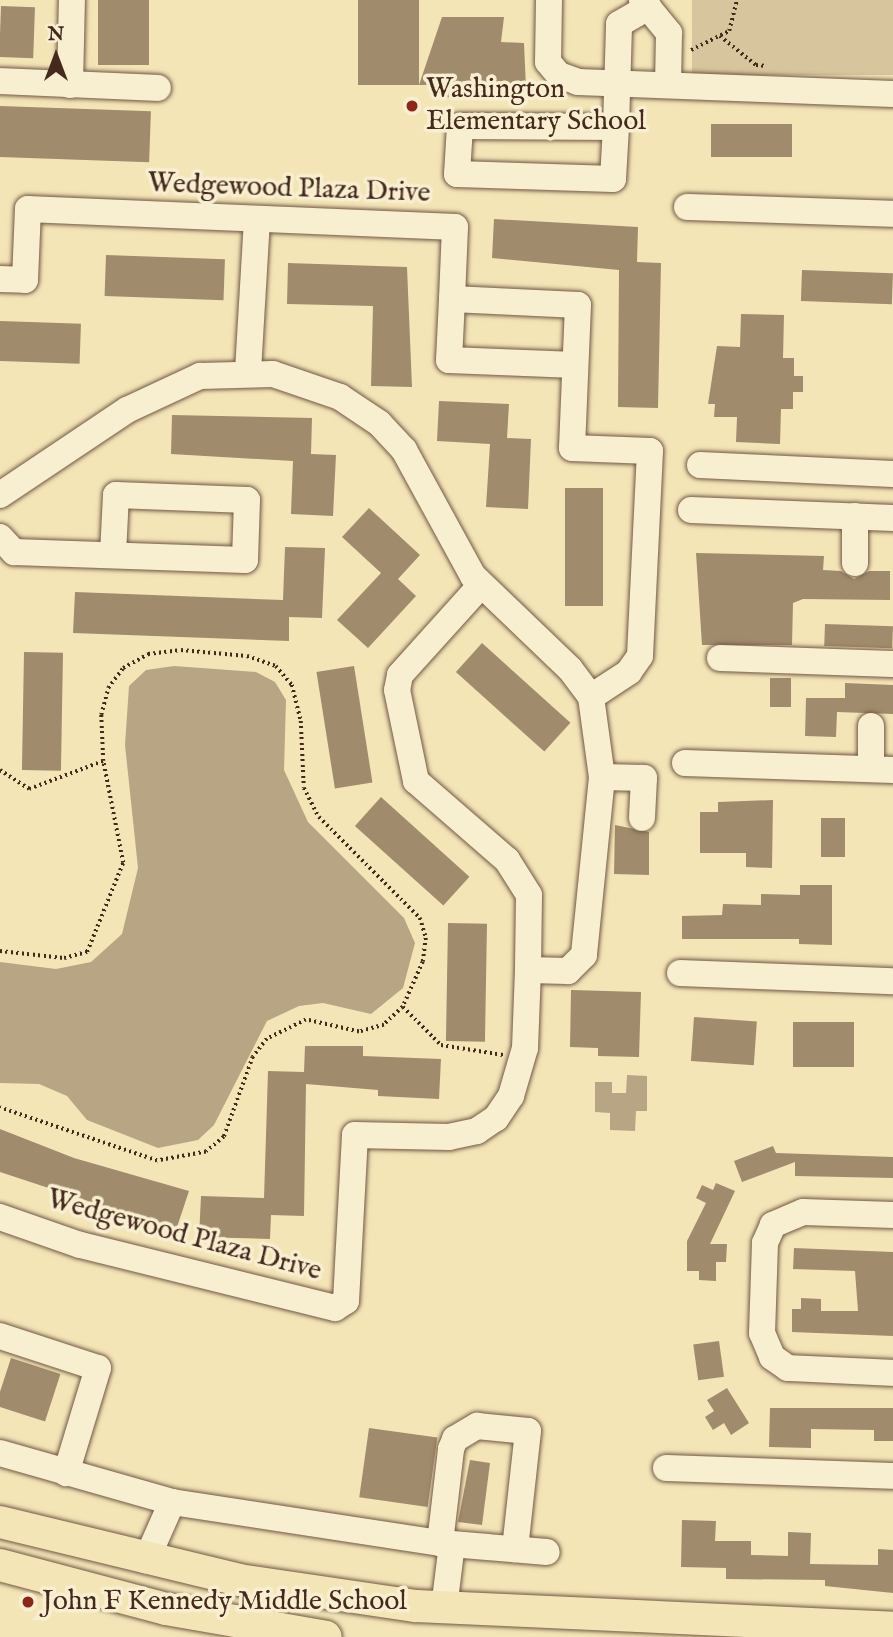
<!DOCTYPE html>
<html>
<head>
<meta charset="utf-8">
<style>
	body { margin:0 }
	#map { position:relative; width:893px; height:1637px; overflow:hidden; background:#f4e5b7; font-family:"IM FELL English",serif }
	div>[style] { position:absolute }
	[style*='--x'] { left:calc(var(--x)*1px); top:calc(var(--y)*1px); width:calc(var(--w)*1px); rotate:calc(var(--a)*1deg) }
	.green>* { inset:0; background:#d6c59d; transform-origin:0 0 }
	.water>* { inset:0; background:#b8a583 }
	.building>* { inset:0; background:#a08b6d; transform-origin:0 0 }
	.path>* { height:3.5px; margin-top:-1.75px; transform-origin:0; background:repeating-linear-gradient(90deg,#45291d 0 2px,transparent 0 5.5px) }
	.roads { filter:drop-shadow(0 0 2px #715844) drop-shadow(0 0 2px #715844) }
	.minor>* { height:26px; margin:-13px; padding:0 13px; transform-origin:13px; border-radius:13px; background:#f8eed0 }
	.major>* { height:32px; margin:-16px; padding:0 16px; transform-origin:16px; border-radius:16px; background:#f4e5b7 }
	.dots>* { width:19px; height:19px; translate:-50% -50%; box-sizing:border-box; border:4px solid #f8eed0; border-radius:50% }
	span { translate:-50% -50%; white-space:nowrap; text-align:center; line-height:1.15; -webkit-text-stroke:7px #f8eed0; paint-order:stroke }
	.poi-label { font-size:28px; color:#45291d }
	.left { translate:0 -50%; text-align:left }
	.street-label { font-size:28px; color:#45291d }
	.north { position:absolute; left:21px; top:21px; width:70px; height:70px; -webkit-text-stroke:5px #f8eed0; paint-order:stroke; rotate:0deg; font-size:19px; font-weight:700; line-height:28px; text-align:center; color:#45291d }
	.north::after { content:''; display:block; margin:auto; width:24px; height:32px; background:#45291d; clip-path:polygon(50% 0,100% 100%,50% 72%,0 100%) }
</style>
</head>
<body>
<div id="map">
	<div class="green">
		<div style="left:692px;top:0;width:201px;height:75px"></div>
	</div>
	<div class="water">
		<div style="clip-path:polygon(174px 666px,256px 672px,275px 682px,286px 700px,284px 770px,308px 822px,404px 918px,415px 943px,403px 988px,371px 1014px,323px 1003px,299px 1006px,267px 1021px,214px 1125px,198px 1140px,158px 1148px,87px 1120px,67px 1096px,39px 1084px,0 1083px,0 962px,56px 969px,91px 962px,122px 934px,138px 868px,125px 745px,129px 686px,146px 670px)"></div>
		<div style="clip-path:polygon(627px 1075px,647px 1076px,647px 1111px,636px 1111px,635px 1131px,610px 1130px,610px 1113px,595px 1112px,595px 1082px,612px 1082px,612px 1093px,626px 1093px)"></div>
	</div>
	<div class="building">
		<div style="left:98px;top:0;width:51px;height:65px"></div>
		<div style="left:358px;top:0;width:61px;height:85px"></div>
		<div style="left:1px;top:6px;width:34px;height:51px;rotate:2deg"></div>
		<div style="clip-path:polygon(442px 17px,504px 17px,501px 42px,524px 43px,526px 88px,500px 89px,501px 100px,441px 97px,441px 85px,419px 85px)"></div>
		<div style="left:0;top:106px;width:151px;height:51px;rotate:2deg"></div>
		<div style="left:711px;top:124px;width:81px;height:33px"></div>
		<div style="clip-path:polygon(494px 219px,638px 227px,637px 262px,661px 263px,658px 408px,618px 407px,619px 270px,492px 258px)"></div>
		<div style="left:106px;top:255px;width:119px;height:41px;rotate:2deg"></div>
		<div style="clip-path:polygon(288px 263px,407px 267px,412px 387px,371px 386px,373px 306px,287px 304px)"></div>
		<div style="left:802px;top:270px;width:91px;height:31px;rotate:2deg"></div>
		<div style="clip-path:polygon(741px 314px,784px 315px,783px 358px,794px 358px,794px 376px,803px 376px,803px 392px,793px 392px,793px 409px,781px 409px,780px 444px,736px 442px,737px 417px,714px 417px,715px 404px,708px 404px,717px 346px,740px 347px)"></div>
		<div style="left:0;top:321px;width:81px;height:40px;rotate:2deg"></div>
		<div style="clip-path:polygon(439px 401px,509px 404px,507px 438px,531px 439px,528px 509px,486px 507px,490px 444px,437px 441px)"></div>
		<div style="clip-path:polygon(172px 415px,312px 418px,311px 454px,336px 455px,333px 516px,291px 514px,293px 461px,171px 454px)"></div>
		<div style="left:565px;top:488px;width:38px;height:118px"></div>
		<div style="clip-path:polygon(369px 508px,420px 555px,398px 579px,416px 596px,368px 648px,337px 620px,381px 573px,342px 537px)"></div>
		<div style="clip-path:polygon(285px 547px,325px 548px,322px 618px,289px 617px,289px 641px,73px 633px,75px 592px,283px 600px)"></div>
		<div style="clip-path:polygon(696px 553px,824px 556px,823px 570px,841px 571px,854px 579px,869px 571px,890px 571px,890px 600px,803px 599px,793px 603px,792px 645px,702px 645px)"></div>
		<div style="left:825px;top:624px;width:68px;height:22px;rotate:2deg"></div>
		<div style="left:482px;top:643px;width:119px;height:39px;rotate:42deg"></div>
		<div style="left:24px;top:652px;width:39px;height:118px;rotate:1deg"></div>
		<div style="left:354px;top:666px;width:118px;height:38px;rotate:81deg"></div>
		<div style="left:770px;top:678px;width:21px;height:29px"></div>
		<div style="clip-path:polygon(845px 683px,893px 685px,893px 714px,837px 712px,836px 737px,805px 736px,806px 698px,845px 698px)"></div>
		<div style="left:381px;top:797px;width:119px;height:39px;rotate:42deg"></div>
		<div style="clip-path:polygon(773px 800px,772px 868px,746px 867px,746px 853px,700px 853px,700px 812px,718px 812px,718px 802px)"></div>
		<div style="left:821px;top:818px;width:24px;height:39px"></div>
		<div style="clip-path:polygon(615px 825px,649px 832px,649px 875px,614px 874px)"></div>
		<div style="clip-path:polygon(800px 885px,832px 885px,832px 945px,799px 944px,799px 939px,682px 939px,682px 916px,722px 915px,723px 904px,761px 905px,761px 894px,800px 895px)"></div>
		<div style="left:448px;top:923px;width:39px;height:118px;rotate:1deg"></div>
		<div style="clip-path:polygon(571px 990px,641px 992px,639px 1057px,598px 1056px,598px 1048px,570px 1047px)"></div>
		<div style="left:694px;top:1017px;width:63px;height:44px;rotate:4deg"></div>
		<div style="left:793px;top:1022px;width:61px;height:45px"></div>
		<div style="clip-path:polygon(305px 1046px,363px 1046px,363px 1056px,441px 1059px,439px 1099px,378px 1096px,378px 1090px,306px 1084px,304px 1216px,271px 1215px,270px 1239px,199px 1237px,201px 1196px,264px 1198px,268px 1071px,304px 1072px)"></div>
		<div style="clip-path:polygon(0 1129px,74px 1158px,189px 1191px,176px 1230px,0 1172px)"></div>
		<div style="clip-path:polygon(773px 1146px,776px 1153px,893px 1157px,893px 1178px,795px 1176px,795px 1162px,742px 1182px,734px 1161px)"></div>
		<div style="clip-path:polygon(716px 1183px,735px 1191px,710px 1244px,727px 1244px,726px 1262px,716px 1262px,716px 1281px,699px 1280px,699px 1271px,687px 1271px,687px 1241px,706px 1203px,696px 1198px,702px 1185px,713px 1190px)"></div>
		<div style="clip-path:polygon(794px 1248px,893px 1252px,893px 1336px,792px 1332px,792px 1309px,801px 1309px,801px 1298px,821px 1299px,821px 1311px,858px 1311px,855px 1271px,793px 1269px)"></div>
		<div style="left:719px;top:1341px;width:36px;height:26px;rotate:82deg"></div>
		<div style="left:11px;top:1358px;width:52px;height:50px;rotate:18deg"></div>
		<div style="clip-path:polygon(727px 1388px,749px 1423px,731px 1435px,724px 1423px,713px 1430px,705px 1417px,714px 1411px,707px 1400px)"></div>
		<div style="clip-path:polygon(770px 1408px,893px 1408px,893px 1441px,874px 1441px,874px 1430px,811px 1429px,811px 1448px,769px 1447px)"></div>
		<div style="left:369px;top:1428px;width:69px;height:70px;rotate:8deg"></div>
		<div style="clip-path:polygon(470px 1460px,490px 1463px,482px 1525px,458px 1522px)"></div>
		<div style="clip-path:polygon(682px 1520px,716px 1521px,715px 1541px,751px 1541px,751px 1555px,788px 1556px,788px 1532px,811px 1533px,810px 1564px,878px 1565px,878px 1549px,893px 1550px,893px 1593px,825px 1586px,825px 1580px,726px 1579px,726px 1568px,681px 1567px)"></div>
	</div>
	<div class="path">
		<div style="--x:720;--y:36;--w:46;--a:38.9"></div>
		<div style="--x:756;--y:65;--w:11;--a:5"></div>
		<div style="--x:691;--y:50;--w:42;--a:-26.6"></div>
		<div style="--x:729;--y:31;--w:32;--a:-76"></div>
		<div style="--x:0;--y:770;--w:35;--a:33"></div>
		<div style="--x:29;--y:789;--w:79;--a:-20.7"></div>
		<div style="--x:0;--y:951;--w:64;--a:6.2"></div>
		<div style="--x:64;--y:958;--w:24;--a:-15"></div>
		<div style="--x:87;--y:952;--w:96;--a:-68"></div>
		<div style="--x:123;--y:863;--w:104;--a:-101.1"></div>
		<div style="--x:103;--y:761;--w:46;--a:-92.5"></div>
		<div style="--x:101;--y:715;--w:28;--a:-75"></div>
		<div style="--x:108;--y:688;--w:25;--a:-53"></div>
		<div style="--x:123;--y:668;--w:29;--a:-29"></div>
		<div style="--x:148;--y:654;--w:33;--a:-7"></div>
		<div style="--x:181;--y:650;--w:66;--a:5.2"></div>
		<div style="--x:247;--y:656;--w:31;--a:19"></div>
		<div style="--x:276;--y:666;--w:25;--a:50"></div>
		<div style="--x:292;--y:685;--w:37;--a:76"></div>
		<div style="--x:301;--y:721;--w:67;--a:87.4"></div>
		<div style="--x:304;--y:788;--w:33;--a:63"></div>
		<div style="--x:319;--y:817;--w:143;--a:45"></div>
		<div style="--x:420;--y:918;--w:21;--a:73"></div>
		<div style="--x:426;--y:938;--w:24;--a:97"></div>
		<div style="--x:423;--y:962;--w:49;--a:114"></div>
		<div style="--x:403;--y:1007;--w:26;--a:137"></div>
		<div style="--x:384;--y:1025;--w:26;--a:164"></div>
		<div style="--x:359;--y:1032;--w:54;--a:-167.2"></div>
		<div style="--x:306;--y:1020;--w:43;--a:154"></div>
		<div style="--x:267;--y:1039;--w:23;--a:128"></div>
		<div style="--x:253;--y:1057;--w:85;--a:109.9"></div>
		<div style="--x:224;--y:1137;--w:23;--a:140"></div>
		<div style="--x:206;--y:1152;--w:50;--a:169.6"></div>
		<div style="--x:157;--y:1161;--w:166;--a:-161.3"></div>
		<div style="--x:403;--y:1007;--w:54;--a:45"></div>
		<div style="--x:441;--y:1045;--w:63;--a:9.2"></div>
	</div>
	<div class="roads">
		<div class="minor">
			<div style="--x:549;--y:0;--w:62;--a:90.9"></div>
			<div style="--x:548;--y:62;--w:17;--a:50"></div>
			<div style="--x:559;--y:75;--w:20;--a:20"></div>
			<div style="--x:578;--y:82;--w:315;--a:2.2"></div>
			<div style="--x:642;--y:0;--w:43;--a:50.7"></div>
			<div style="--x:669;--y:33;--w:52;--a:91.1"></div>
			<div style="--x:0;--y:81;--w:158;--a:2.5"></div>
			<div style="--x:70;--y:85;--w:85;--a:-88.7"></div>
			<div style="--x:616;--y:127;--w:52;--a:93.3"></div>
			<div style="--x:613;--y:179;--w:156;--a:-178.2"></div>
			<div style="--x:457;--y:174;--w:48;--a:-86.4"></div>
			<div style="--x:460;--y:126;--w:156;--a:0.4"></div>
			<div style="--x:616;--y:127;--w:103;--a:-88.3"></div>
			<div style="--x:619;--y:24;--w:34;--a:-30"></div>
			<div style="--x:687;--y:207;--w:206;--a:1.9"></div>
			<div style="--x:0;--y:279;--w:25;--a:2"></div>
			<div style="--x:25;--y:280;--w:71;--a:-87.6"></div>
			<div style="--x:28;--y:209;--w:427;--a:2.4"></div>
			<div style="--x:455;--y:227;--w:72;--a:92.4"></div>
			<div style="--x:452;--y:299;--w:126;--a:2.7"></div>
			<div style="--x:578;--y:305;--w:143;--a:92.4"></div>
			<div style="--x:572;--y:448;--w:78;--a:2.2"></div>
			<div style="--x:650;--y:451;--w:205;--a:92.8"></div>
			<div style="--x:640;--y:656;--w:19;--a:125"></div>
			<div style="--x:629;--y:672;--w:45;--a:146.7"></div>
			<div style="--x:452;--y:299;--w:61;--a:92.8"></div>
			<div style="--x:449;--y:360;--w:126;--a:2.3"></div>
			<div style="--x:248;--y:371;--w:152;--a:-86.6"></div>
			<div style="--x:700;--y:465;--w:193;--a:2.7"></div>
			<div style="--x:0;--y:495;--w:153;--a:-33.8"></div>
			<div style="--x:127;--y:410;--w:81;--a:-25"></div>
			<div style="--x:200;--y:376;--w:73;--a:-1.6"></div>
			<div style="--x:273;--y:374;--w:71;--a:18.9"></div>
			<div style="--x:340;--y:397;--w:47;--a:33.7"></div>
			<div style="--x:379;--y:423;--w:37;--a:47"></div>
			<div style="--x:404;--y:450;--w:144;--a:61.3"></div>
			<div style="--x:473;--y:576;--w:134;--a:43.8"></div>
			<div style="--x:570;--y:669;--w:35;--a:53"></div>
			<div style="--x:591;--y:697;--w:81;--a:82.2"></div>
			<div style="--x:602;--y:777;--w:179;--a:95.8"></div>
			<div style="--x:584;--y:955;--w:23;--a:135"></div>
			<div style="--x:568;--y:971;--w:40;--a:-178.6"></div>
			<div style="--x:528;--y:970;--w:78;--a:92.2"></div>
			<div style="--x:525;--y:1048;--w:50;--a:106.3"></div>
			<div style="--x:511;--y:1096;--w:27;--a:124"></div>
			<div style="--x:496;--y:1118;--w:23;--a:146"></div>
			<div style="--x:477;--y:1131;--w:29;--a:168"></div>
			<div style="--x:449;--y:1137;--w:94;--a:-178.8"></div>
			<div style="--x:355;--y:1135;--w:166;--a:93.1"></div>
			<div style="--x:346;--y:1301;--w:13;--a:148"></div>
			<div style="--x:335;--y:1308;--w:263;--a:-166.1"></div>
			<div style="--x:80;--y:1245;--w:85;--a:-160.7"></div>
			<div style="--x:691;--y:510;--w:202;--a:2.3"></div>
			<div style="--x:855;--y:516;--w:47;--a:90"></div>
			<div style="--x:0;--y:537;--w:21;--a:47"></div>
			<div style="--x:14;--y:552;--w:231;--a:2"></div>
			<div style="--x:245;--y:560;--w:60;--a:-88.1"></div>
			<div style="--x:247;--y:500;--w:131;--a:-177.8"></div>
			<div style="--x:116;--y:495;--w:60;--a:92.9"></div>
			<div style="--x:481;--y:585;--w:121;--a:132"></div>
			<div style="--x:400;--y:675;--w:15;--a:101"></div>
			<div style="--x:397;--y:690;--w:93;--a:78.2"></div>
			<div style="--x:416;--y:781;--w:121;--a:41"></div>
			<div style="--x:507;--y:860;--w:41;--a:57.8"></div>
			<div style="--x:529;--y:895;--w:75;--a:90.8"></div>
			<div style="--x:720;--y:658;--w:173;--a:2"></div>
			<div style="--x:685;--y:763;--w:208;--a:1.9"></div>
			<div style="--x:871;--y:769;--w:43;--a:-90"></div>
			<div style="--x:602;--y:777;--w:42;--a:1.4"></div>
			<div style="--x:644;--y:778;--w:40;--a:92.9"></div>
			<div style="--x:680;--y:973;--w:213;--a:2.2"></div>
			<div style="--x:893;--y:1215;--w:90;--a:-178.1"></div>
			<div style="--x:803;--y:1212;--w:33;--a:157"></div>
			<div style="--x:773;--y:1225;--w:20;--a:114"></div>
			<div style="--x:765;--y:1243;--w:90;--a:91.9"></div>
			<div style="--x:762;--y:1333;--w:26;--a:67"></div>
			<div style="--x:772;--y:1357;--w:19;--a:35"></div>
			<div style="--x:788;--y:1368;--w:105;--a:2.7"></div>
			<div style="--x:0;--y:1336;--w:103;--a:18.1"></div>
			<div style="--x:98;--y:1368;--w:110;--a:106.9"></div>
			<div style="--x:0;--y:1453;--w:179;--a:15.9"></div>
			<div style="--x:172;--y:1502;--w:64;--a:113.8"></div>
			<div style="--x:666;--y:1468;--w:227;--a:2"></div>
			<div style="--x:172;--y:1502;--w:271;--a:8.7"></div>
			<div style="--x:440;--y:1543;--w:107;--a:4.8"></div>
			<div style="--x:440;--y:1543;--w:95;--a:-83.3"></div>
			<div style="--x:451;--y:1449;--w:11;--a:-68"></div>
			<div style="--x:455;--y:1439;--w:26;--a:-31"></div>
			<div style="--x:477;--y:1426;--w:51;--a:5.6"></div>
			<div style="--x:528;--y:1431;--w:119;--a:96.3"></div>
			<div style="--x:444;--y:1608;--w:64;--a:-82.9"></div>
		</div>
		<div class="major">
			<div style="--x:0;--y:1522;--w:246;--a:13.6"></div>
			<div style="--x:239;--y:1580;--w:179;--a:8.4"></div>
			<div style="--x:416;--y:1606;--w:478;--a:2.6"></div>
			<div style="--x:0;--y:1565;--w:172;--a:14.8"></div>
			<div style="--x:166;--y:1609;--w:162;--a:9.9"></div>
		</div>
	</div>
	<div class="dots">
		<div style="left:412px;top:106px;background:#8f2418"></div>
		<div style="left:28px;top:1602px;background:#8f2418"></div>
	</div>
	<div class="poi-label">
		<span class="left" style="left:426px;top:106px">Washington<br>Elementary School</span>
		<span class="left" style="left:42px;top:1602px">John F Kennedy Middle School</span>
	</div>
	<div class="street-label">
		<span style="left:289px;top:189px;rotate:2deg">Wedgewood Plaza Drive</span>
		<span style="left:184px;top:1236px;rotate:15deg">Wedgewood Plaza Drive</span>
	</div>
	<div class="north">N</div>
</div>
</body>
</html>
